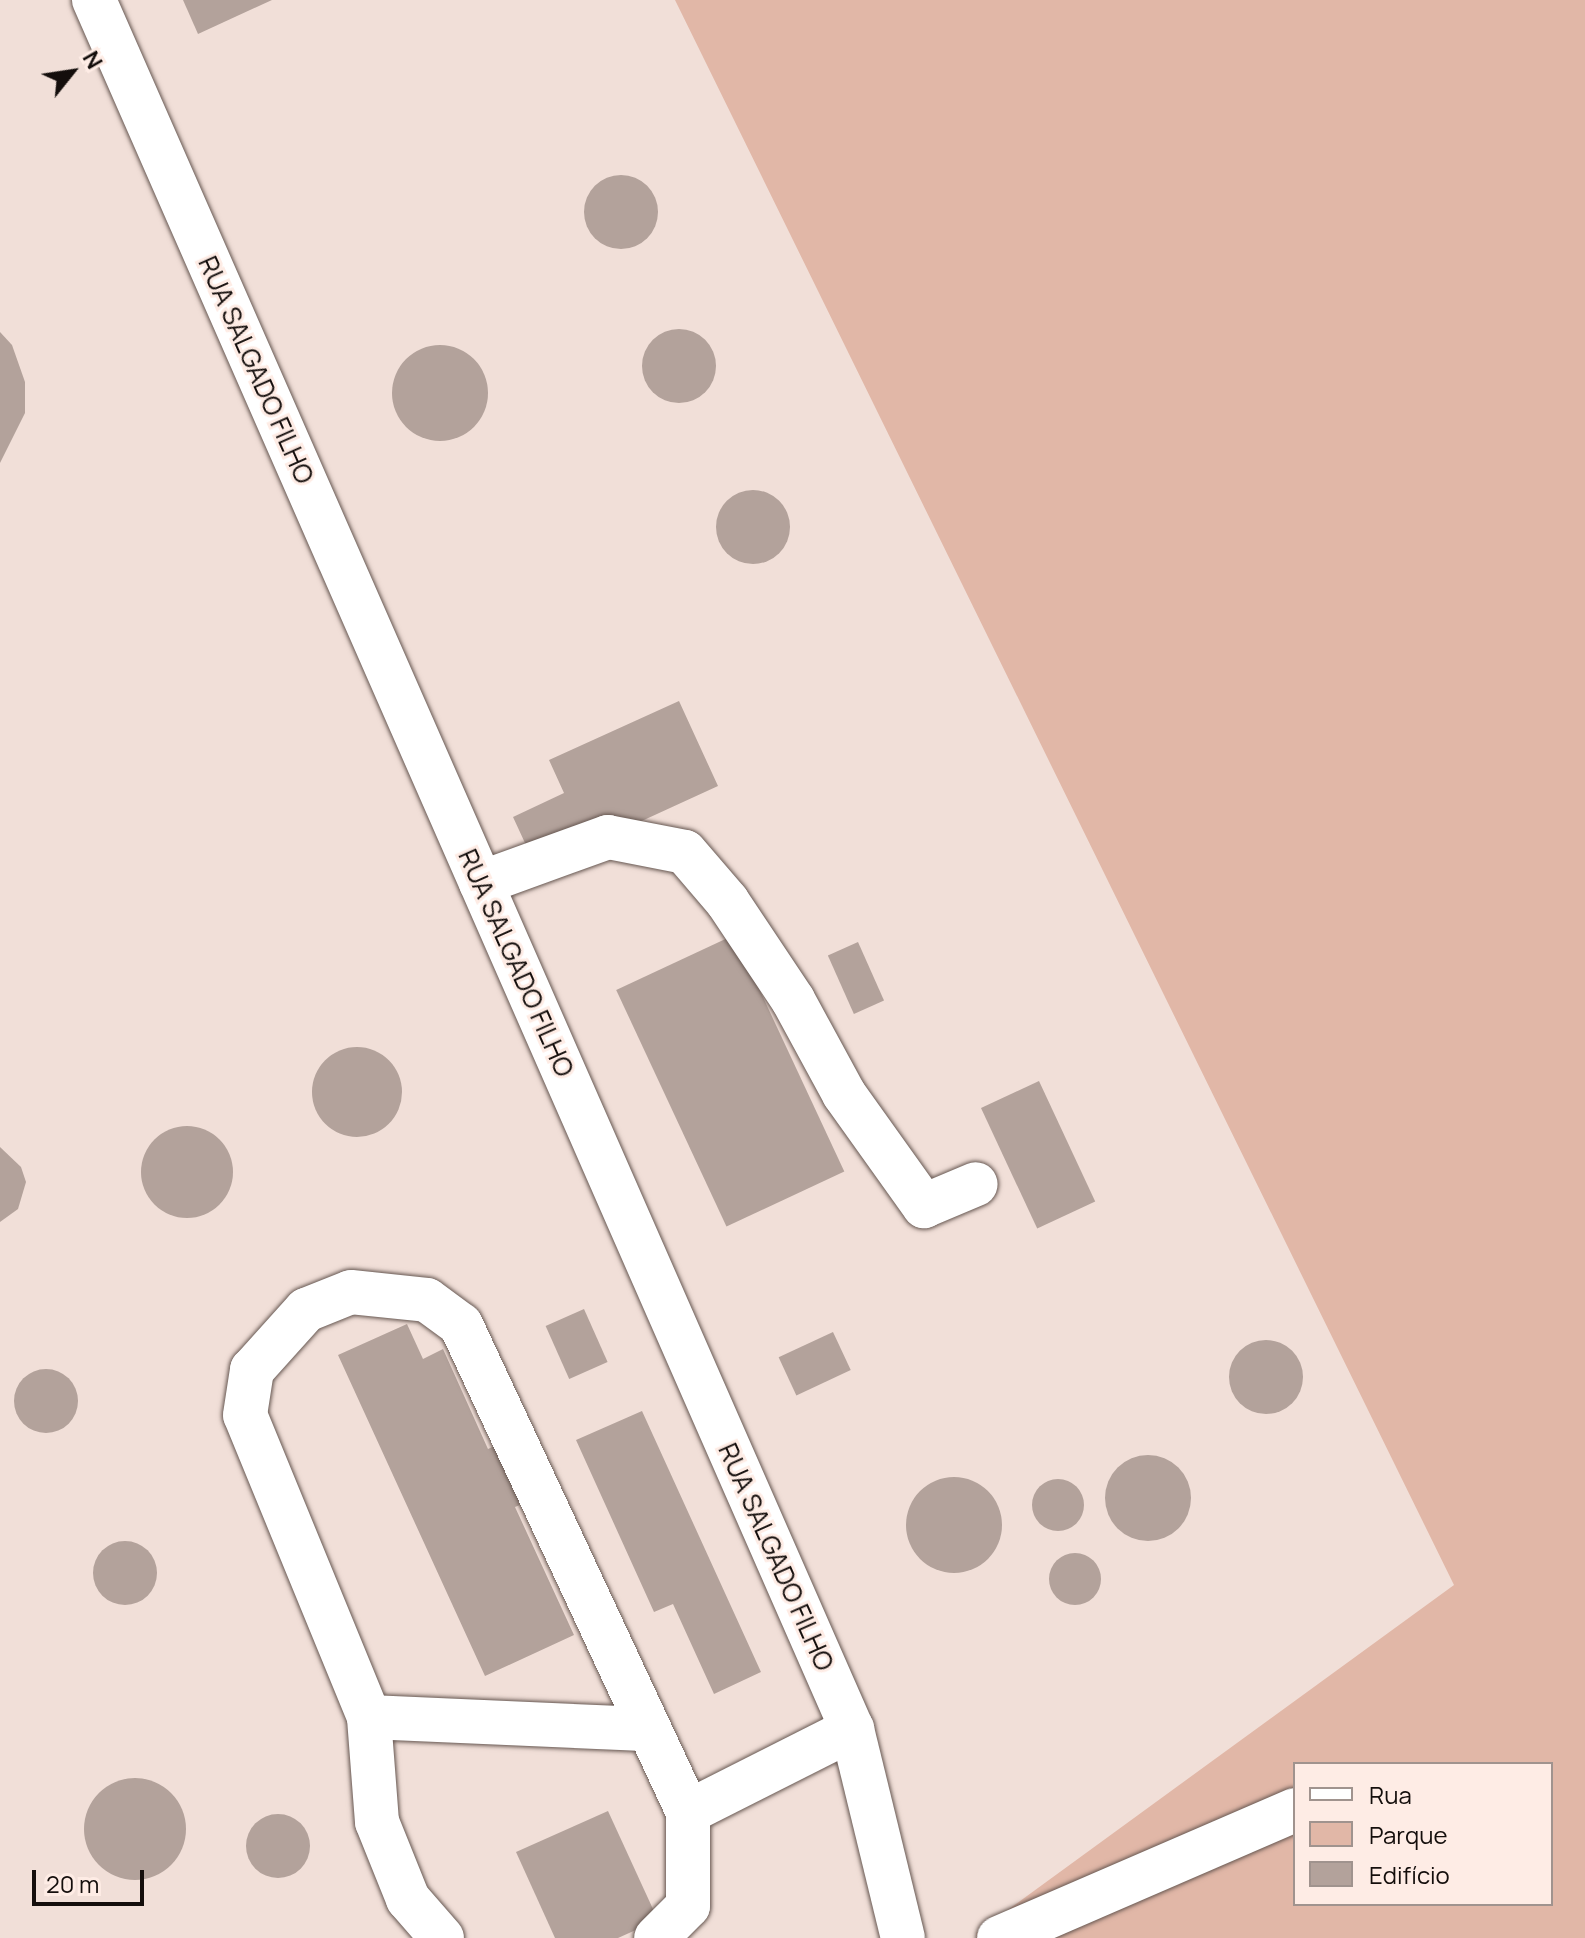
<!DOCTYPE html>
<html>
<head>
<meta charset="utf-8">
<style>
	body { margin:0 }
	#map { position:relative; width:1585px; height:1938px; overflow:hidden; background:#f1dfd8; font-family:Manrope,sans-serif }
	div>[style] { position:absolute }
	[style*='--x'] { left:calc(var(--x)*1px); top:calc(var(--y)*1px); width:calc(var(--w)*1px); rotate:calc(var(--a)*1deg) }
	.green>* { inset:0; background:#e1b7a7 }
	.building>* { inset:0; background:#b3a29b; transform-origin:0 0 }
	.round { border-radius:50% }
	.roads { filter:drop-shadow(0 0 2px #665751) drop-shadow(0 0 2px #665751) }
	.minor>* { height:44px; margin:-22px; padding:0 22px; transform-origin:22px; border-radius:22px; background:#fff }
	span { translate:-50% -50%; white-space:nowrap; text-align:center; line-height:1.15; -webkit-text-stroke:6px #feece5; paint-order:stroke }
	.street-label { font-size:26px; color:#140e0c }
	.legend { position:absolute; left:1293px; top:1762px; width:260px; height:144px; box-sizing:border-box; background:#feece5; border:2px solid #a0938e; margin:0; padding:10px 14px; list-style:none; font-size:24px; color:#140e0c }
	.legend li { display:flex; align-items:center; gap:16px; height:40px }
	.legend b { width:40px; border:2px solid #a0938e }
	.north { position:absolute; left:32px; top:32px; width:80px; height:80px; -webkit-text-stroke:6px #feece5; paint-order:stroke; rotate:60deg; font-size:22px; font-weight:700; line-height:32px; text-align:center; color:#140e0c }
	.north::after { content:''; display:block; margin:auto; width:28px; height:36px; background:#140e0c; clip-path:polygon(50% 0,100% 100%,50% 72%,0 100%) }
	.scale { position:absolute; left:32px; top:1870px; width:112px; height:36px; box-sizing:border-box; border:4px solid #140e0c; border-top:0; padding-left:10px; font-size:24px; line-height:28px; white-space:nowrap; color:#140e0c; -webkit-text-stroke:6px #feece5; paint-order:stroke }
</style>
</head>
<body>
<div id="map">
	<div class="green">
		<div style="clip-path:polygon(evenodd,675px 0,1585px 0,1585px 1938px,976px 1938px,976px 1933px,1454px 1585px,675px 0,1295px 1764px,1551px 1764px,1551px 1904px,1295px 1904px,1295px 1764px)"></div>
	</div>
	<div class="building">
		<div style="clip-path:polygon(183px 0,272px 0,198px 34px)"></div>
		<div class="round" style="left:584px;top:175px;width:74px;height:74px"></div>
		<div class="round" style="left:642px;top:329px;width:74px;height:74px"></div>
		<div style="clip-path:polygon(0 332px,12px 345px,25px 382px,25px 413px,0 463px)"></div>
		<div class="round" style="left:392px;top:345px;width:96px;height:96px"></div>
		<div class="round" style="left:716px;top:490px;width:74px;height:74px"></div>
		<div style="clip-path:polygon(679px 701px,718px 786px,537px 869px,513px 817px,564px 793px,549px 760px)"></div>
		<div style="left:734px;top:935px;width:261px;height:130px;rotate:65deg"></div>
		<div style="left:858px;top:942px;width:64px;height:33px;rotate:66deg"></div>
		<div class="round" style="left:312px;top:1047px;width:90px;height:90px"></div>
		<div style="left:1039px;top:1081px;width:133px;height:64px;rotate:65deg"></div>
		<div class="round" style="left:141px;top:1126px;width:92px;height:92px"></div>
		<div style="clip-path:polygon(0 1147px,21px 1167px,26px 1182px,18px 1209px,0 1222px)"></div>
		<div style="left:584px;top:1309px;width:58px;height:42px;rotate:66deg"></div>
		<div style="clip-path:polygon(407px 1324px,423px 1359px,443px 1349px,488px 1449px,507px 1440px,534px 1499px,515px 1507px,574px 1635px,485px 1676px,338px 1355px)"></div>
		<div style="left:833px;top:1332px;width:42px;height:60px;rotate:65deg"></div>
		<div class="round" style="left:1229px;top:1340px;width:74px;height:74px"></div>
		<div class="round" style="left:14px;top:1369px;width:64px;height:64px"></div>
		<div style="clip-path:polygon(642px 1411px,761px 1672px,714px 1694px,673px 1604px,654px 1612px,576px 1440px)"></div>
		<div class="round" style="left:1105px;top:1455px;width:86px;height:86px"></div>
		<div class="round" style="left:906px;top:1477px;width:96px;height:96px"></div>
		<div class="round" style="left:1032px;top:1479px;width:52px;height:52px"></div>
		<div class="round" style="left:93px;top:1541px;width:64px;height:64px"></div>
		<div class="round" style="left:1049px;top:1553px;width:52px;height:52px"></div>
		<div class="round" style="left:84px;top:1778px;width:102px;height:102px"></div>
		<div style="clip-path:polygon(608px 1811px,658px 1920px,618px 1938px,555px 1938px,516px 1852px)"></div>
		<div class="round" style="left:246px;top:1814px;width:64px;height:64px"></div>
	</div>
	<div class="roads">
		<div class="minor">
			<div style="--x:94;--y:0;--w:1888;--a:66.33"></div>
			<div style="--x:852;--y:1729;--w:215;--a:76.3"></div>
			<div style="--x:481;--y:883;--w:135;--a:-19.9"></div>
			<div style="--x:608;--y:837;--w:78;--a:11"></div>
			<div style="--x:685;--y:852;--w:65;--a:49.4"></div>
			<div style="--x:727;--y:901;--w:119;--a:56.3"></div>
			<div style="--x:793;--y:1000;--w:107;--a:61.5"></div>
			<div style="--x:844;--y:1094;--w:138;--a:54.5"></div>
			<div style="--x:924;--y:1206;--w:56;--a:-22.9"></div>
			<div style="--x:369;--y:1717;--w:280;--a:2.5"></div>
			<div style="--x:688;--y:1812;--w:184;--a:-26.8"></div>
			<div style="--x:442;--y:1938;--w:52;--a:-131.1"></div>
			<div style="--x:408;--y:1899;--w:83;--a:-111.9"></div>
			<div style="--x:377;--y:1822;--w:105;--a:-94.4"></div>
			<div style="--x:369;--y:1717;--w:326;--a:-112.3"></div>
			<div style="--x:245;--y:1415;--w:46;--a:-81.2"></div>
			<div style="--x:252;--y:1370;--w:81;--a:-48"></div>
			<div style="--x:306;--y:1310;--w:48;--a:-21.8"></div>
			<div style="--x:351;--y:1292;--w:76;--a:6"></div>
			<div style="--x:427;--y:1300;--w:42;--a:36.3"></div>
			<div style="--x:461;--y:1325;--w:537;--a:65.01"></div>
			<div style="--x:688;--y:1812;--w:94;--a:90"></div>
			<div style="--x:688;--y:1906;--w:45;--a:135"></div>
			<div style="--x:999;--y:1938;--w:322;--a:-23.4"></div>
		</div>
	</div>
	<div class="street-label">
		<span style="left:256px;top:370px;rotate:66deg">RUA SALGADO FILHO</span>
		<span style="left:516px;top:963px;rotate:66deg">RUA SALGADO FILHO</span>
		<span style="left:776px;top:1557px;rotate:66deg">RUA SALGADO FILHO</span>
	</div>
	<ul class="legend">
	<li><b style="height:10px;background:#fff"></b>Rua</li>
	<li><b style="height:22px;background:#e1b7a7"></b>Parque</li>
	<li><b style="height:22px;background:#b3a29b"></b>Edifício</li>
	</ul>
	<div class="north">N</div>
	<div class="scale">20 m</div>
</div>
</body>
</html>
